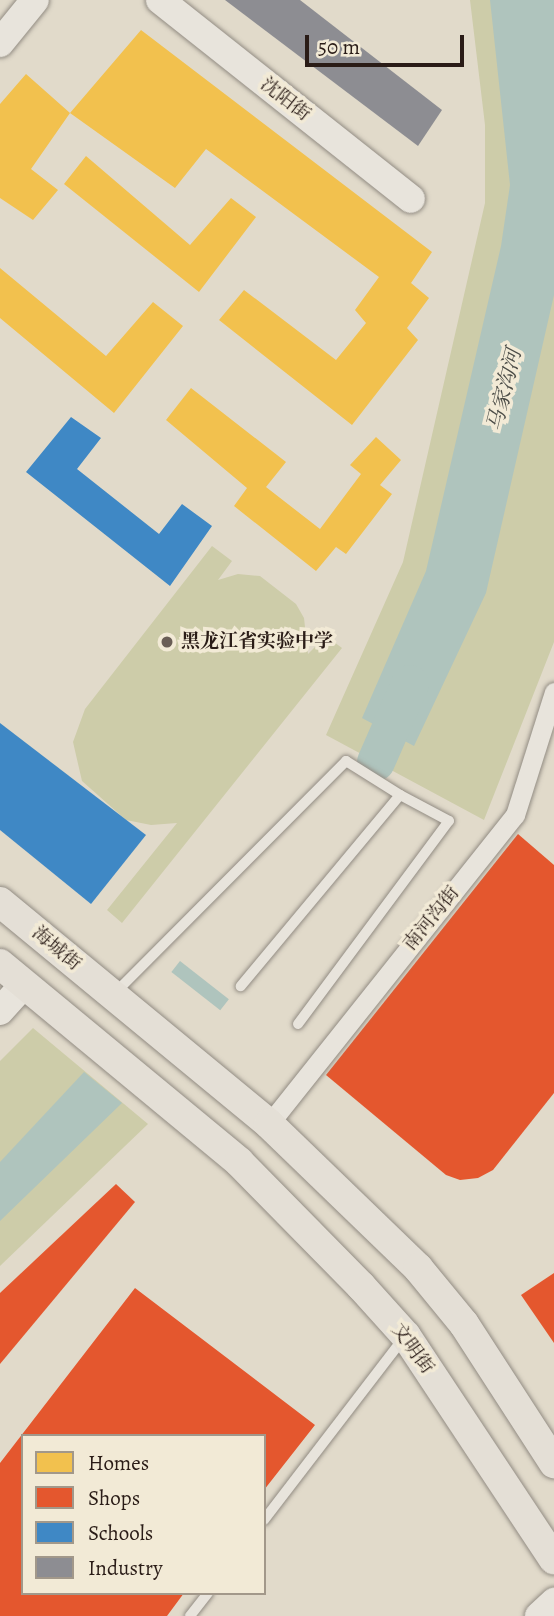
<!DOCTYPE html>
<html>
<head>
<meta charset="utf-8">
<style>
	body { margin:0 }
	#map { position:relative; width:554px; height:1616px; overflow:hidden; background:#e1daca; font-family:Alegreya,"Noto Serif SC",serif }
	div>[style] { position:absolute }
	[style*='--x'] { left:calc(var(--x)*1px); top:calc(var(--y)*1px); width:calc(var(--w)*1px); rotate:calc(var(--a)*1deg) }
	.green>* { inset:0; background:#cdcca9 }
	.water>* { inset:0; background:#afc4bd; transform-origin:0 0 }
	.homes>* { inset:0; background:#f2c14e }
	.shops>* { inset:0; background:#e4572e }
	.schools>* { inset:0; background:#3f88c5 }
	.industry>* { inset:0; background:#8d8d92 }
	.river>* { height:38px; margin:-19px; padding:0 19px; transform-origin:19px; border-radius:19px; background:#afc4bd }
	.roads { filter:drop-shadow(0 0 2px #928c83) drop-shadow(0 0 2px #928c83) }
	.lane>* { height:10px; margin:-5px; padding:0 5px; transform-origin:5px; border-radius:5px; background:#e8e4dc }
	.street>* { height:19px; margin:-9.5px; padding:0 9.5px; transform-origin:9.5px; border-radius:9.5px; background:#e8e4dc }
	.secondary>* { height:28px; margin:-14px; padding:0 14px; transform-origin:14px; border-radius:14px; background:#e8e4dc }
	.primary>* { height:30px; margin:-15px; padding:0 15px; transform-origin:15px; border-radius:15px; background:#e4dfd6 }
	.dots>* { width:19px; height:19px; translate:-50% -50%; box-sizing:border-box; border:4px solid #f2ead6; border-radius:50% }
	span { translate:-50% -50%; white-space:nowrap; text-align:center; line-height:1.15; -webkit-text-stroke:7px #f2ead6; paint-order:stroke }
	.street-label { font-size:19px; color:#2a1c17 }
	.poi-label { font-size:19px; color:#2a1c17; font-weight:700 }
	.left { translate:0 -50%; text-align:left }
	.water-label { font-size:21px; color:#4b4c47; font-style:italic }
	.legend { position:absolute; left:21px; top:1434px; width:245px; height:161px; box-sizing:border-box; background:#f2ead6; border:2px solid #a2988a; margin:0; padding:9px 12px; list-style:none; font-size:21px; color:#2a1c17 }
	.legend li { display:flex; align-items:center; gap:14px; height:35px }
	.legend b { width:35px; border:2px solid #a2988a }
	.scale { position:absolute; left:305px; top:35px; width:159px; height:32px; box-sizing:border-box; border:4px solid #2a1c17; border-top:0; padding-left:9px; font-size:21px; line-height:24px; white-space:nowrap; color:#2a1c17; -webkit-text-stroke:5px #f2ead6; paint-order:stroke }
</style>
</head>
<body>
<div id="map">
	<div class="green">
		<div style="clip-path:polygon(470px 0,554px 0,554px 642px,484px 820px,326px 735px,403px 562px,485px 203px,485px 125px)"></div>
		<div style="clip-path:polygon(212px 546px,232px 561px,218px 580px,238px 574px,260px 576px,296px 604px,304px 618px,308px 654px,326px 636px,342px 648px,122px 923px,107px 910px,177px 823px,151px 825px,126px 820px,82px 781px,73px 742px,85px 709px)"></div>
		<div style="clip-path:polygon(33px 1028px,148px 1124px,0 1266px,0 1061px)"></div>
	</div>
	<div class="water">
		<div style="clip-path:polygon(490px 0,554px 0,554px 295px,486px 593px,414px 746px,362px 718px,426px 571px,501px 246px,510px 185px)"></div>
		<div style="left:180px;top:961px;width:62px;height:14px;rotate:38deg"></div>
		<div style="clip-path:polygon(84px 1072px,122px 1103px,0 1221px,0 1162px)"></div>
	</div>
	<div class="homes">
		<div style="clip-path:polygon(141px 30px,432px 252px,411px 283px,429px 298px,407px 328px,418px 340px,352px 425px,219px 320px,244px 290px,336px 360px,366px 323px,355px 310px,379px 277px,206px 149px,175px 188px,70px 113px)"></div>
		<div style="clip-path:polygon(26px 74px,70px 113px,31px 169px,58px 190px,33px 220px,0 198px,0 104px)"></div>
		<div style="clip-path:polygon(86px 156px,190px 245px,231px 198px,256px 217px,199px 292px,64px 184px)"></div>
		<div style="clip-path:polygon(0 268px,106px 356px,153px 302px,183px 326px,114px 413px,0 318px)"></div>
		<div style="clip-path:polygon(191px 388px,286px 462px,266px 487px,320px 529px,361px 474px,350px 465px,376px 437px,401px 460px,380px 485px,392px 494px,346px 554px,336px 547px,316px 571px,234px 506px,247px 488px,166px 420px)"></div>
	</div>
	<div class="shops">
		<div style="clip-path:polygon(518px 834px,554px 865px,554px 1093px,493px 1170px,478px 1178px,460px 1180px,446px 1175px,326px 1075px)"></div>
		<div style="clip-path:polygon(116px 1184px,135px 1202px,0 1364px,0 1293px)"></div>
		<div style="clip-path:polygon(554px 1273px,554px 1343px,521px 1295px)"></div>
		<div style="clip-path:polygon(135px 1288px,315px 1425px,264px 1490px,264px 1436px,23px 1436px,23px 1593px,184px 1593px,167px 1616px,0 1616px,0 1463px)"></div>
	</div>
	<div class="schools">
		<div style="clip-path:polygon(71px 417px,101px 438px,77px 469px,159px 534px,182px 504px,212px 526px,170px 586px,26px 472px)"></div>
		<div style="clip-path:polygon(0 723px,146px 835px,91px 904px,0 830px)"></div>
	</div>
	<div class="industry">
		<div style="clip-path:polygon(225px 0,300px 0,442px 110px,418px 146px)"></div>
	</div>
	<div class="river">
		<div style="--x:376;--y:762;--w:85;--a:-66.4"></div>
	</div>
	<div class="roads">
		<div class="lane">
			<div style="--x:116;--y:992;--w:326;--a:-45.1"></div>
			<div style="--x:346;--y:761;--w:64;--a:32.2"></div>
			<div style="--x:400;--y:795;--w:249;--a:129.8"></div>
			<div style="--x:298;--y:1024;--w:253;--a:-53.4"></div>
			<div style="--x:449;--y:821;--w:55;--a:-152"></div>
			<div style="--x:264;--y:1520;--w:228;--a:-52.5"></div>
			<div style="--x:190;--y:1616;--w:29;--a:-52"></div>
		</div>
		<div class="street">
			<div style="--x:269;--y:1124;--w:395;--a:-51.5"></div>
			<div style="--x:515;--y:815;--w:129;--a:-72.4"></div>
		</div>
		<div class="secondary">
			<div style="--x:160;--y:0;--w:320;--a:38.4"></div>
			<div style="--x:0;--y:43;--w:55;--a:-50.9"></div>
			<div style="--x:0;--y:1011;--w:36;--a:-48"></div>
			<div style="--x:539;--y:1616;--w:21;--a:-43"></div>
		</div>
		<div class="primary">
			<div style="--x:0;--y:902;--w:349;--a:39.5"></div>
			<div style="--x:269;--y:1124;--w:207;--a:44"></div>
			<div style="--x:418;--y:1268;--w:72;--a:50.6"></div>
			<div style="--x:464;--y:1324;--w:166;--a:57.1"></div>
			<div style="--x:0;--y:964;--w:310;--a:39.6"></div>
			<div style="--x:239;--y:1162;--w:174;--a:45.5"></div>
			<div style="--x:361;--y:1286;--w:67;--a:48"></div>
			<div style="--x:406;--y:1336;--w:268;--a:56.5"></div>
		</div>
	</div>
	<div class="dots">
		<div style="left:167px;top:642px;background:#6a5e56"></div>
	</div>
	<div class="street-label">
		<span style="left:285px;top:100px;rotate:38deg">沈阳街</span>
		<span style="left:432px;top:919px;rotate:-51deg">南河沟街</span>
		<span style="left:56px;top:949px;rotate:40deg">海城街</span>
		<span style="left:412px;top:1349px;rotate:54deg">文明街</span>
	</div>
	<div class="poi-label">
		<span class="left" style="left:181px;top:642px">黑龙江省实验中学</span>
	</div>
	<div class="water-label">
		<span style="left:504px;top:390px;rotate:-76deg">马家沟河</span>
	</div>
	<ul class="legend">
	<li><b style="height:19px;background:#f2c14e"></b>Homes</li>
	<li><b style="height:19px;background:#e4572e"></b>Shops</li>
	<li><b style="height:19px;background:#3f88c5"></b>Schools</li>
	<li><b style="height:19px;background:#8d8d92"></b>Industry</li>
	</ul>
	<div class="scale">50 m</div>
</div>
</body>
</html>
